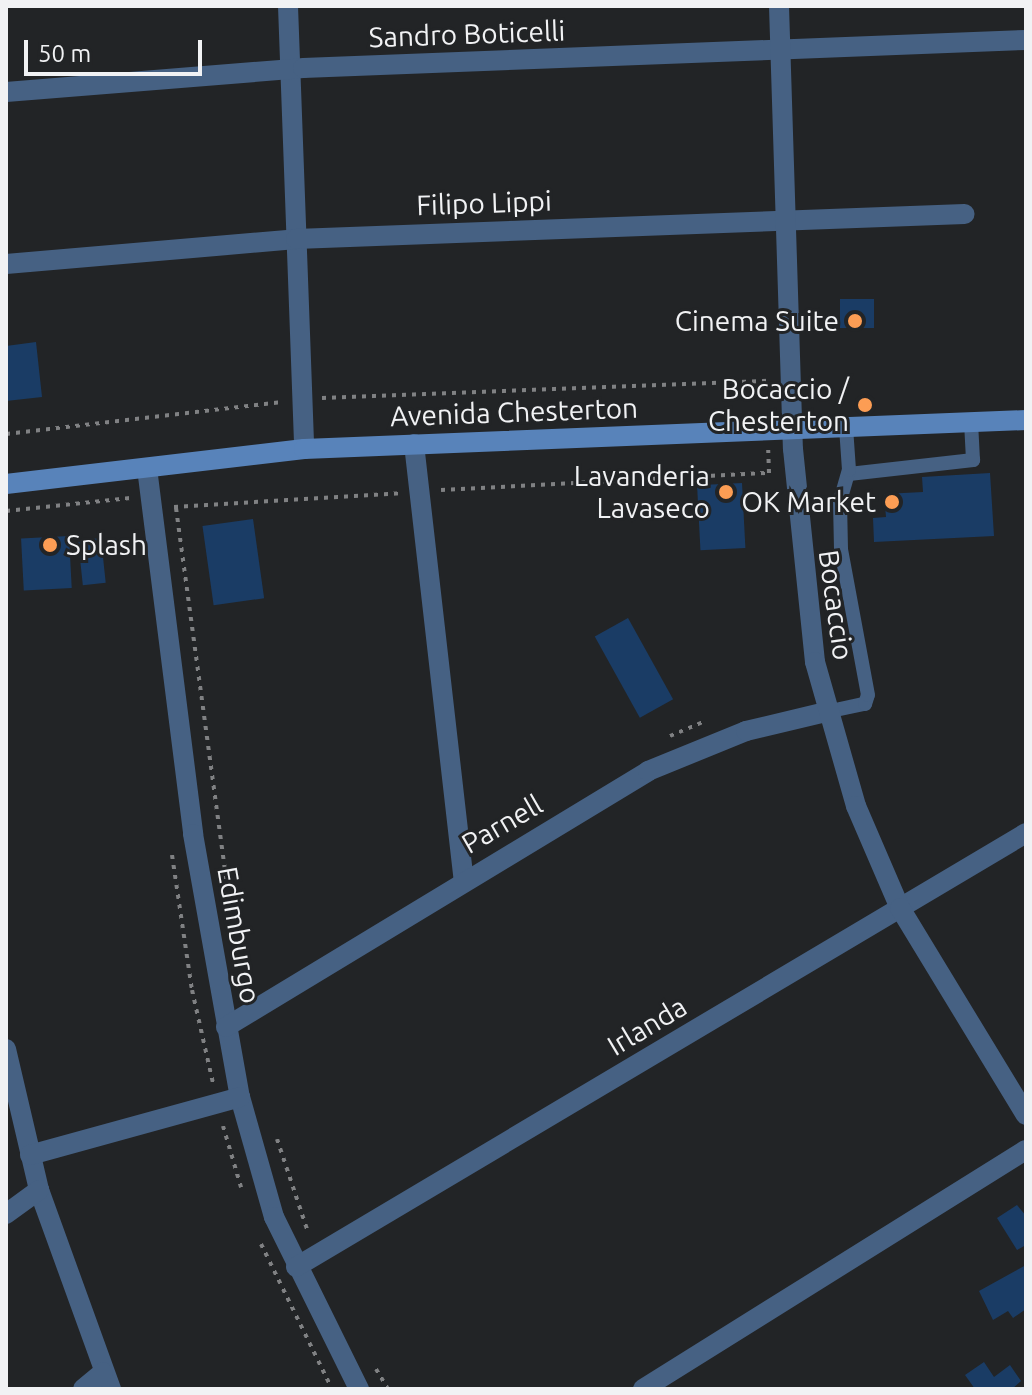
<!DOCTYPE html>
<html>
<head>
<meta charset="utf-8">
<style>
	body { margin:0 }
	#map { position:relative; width:1032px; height:1395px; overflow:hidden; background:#222426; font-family:Ubuntu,sans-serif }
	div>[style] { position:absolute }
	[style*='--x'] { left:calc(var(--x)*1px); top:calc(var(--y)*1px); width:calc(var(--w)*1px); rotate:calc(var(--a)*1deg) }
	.building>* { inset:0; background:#1a3c65; transform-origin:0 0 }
	.path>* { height:4px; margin-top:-2px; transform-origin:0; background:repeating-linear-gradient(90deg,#808183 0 4px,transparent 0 10px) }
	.service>* { height:14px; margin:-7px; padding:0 7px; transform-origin:7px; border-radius:7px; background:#466183 }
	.minor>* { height:20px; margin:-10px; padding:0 10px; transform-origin:10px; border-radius:10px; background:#466183 }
	.tertiary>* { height:20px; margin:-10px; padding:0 10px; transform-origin:10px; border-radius:10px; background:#466183 }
	.secondary>* { height:20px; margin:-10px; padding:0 10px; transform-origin:10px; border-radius:10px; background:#5883ba }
	.dots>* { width:22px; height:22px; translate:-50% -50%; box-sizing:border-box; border:4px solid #222426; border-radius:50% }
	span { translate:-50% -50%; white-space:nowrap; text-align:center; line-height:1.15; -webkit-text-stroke:6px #222426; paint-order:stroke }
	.street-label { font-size:28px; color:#f1f2f4 }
	.poi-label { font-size:28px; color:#f1f2f4 }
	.right { translate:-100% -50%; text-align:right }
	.left { translate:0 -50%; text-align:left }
	.frame { position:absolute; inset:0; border:8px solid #f1f2f4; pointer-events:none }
	.scale { position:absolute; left:24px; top:40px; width:178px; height:36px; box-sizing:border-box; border:4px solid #f1f2f4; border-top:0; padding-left:10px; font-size:24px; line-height:28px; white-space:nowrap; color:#f1f2f4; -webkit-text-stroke:6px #222426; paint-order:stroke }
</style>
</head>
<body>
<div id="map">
	<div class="building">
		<div style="left:840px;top:299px;width:34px;height:29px"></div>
		<div style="clip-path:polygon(36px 342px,42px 397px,6px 401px,6px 346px)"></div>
		<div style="clip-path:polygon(990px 473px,994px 536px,874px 542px,873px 518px,886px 517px,884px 494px,923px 492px,922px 477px)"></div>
		<div style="left:742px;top:483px;width:65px;height:45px;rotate:87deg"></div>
		<div style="left:253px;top:519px;width:80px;height:51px;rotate:82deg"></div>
		<div style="left:69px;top:536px;width:52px;height:48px;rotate:87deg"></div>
		<div style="left:101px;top:538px;width:45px;height:23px;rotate:84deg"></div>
		<div style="left:628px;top:618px;width:93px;height:38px;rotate:61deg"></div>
		<div style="clip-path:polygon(1017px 1205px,1026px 1216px,1026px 1245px,1017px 1250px,997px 1218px)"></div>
		<div style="clip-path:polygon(1026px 1265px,1026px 1309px,1013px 1318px,1008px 1311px,993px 1320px,979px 1291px)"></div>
		<div style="clip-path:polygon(984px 1362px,994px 1377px,1010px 1365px,1021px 1381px,1012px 1389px,975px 1389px,965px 1375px)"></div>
	</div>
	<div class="path">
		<div style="--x:322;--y:398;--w:447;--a:-2.2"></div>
		<div style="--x:6;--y:434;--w:278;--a:-6.6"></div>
		<div style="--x:441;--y:490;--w:328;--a:-3"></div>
		<div style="--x:769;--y:473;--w:23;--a:-92"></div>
		<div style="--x:174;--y:507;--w:227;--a:-3.5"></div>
		<div style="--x:176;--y:508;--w:387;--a:82.3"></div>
		<div style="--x:6;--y:511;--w:125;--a:-6"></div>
		<div style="--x:670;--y:736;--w:39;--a:-23"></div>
		<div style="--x:172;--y:855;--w:136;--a:81.6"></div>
		<div style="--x:192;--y:990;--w:95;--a:77.3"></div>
		<div style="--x:223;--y:1126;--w:64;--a:73.6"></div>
		<div style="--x:277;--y:1139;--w:95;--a:71.6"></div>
		<div style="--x:261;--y:1244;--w:161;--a:63.9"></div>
		<div style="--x:376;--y:1369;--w:23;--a:59"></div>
	</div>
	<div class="service">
		<div style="--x:849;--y:474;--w:125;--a:-6.4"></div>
		<div style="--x:973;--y:460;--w:38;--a:-93"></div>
		<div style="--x:826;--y:712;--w:40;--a:-12"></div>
		<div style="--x:865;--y:704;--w:9;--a:-72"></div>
		<div style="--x:868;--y:695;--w:148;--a:-100.5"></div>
		<div style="--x:841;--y:549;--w:48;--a:-91.2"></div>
		<div style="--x:840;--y:501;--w:32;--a:-74"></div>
		<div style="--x:849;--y:470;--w:43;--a:-94"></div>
	</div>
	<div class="minor">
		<div style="--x:288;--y:6;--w:443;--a:87.9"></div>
		<div style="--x:6;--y:92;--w:298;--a:-4.6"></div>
		<div style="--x:303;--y:68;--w:724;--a:-2.22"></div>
		<div style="--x:6;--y:264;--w:291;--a:-4.9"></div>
		<div style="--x:296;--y:239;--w:669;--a:-2.14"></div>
		<div style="--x:414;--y:444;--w:439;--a:83.5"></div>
		<div style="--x:147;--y:468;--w:369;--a:82.8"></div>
		<div style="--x:193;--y:834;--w:267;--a:79.9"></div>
		<div style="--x:240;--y:1097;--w:125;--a:74.2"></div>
		<div style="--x:274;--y:1217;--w:192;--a:63.7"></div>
		<div style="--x:226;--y:1027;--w:494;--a:-31.2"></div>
		<div style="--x:648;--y:771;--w:106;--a:-22.2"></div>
		<div style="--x:746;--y:731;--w:82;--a:-13.4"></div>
		<div style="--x:6;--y:1049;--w:145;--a:76.8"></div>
		<div style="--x:39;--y:1190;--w:212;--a:70.1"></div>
		<div style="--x:30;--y:1155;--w:218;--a:-15.4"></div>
		<div style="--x:6;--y:1214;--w:41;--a:-36"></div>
		<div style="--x:296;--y:1267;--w:849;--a:-30.73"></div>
		<div style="--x:83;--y:1389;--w:26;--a:-40"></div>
		<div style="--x:643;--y:1389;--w:451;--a:-32"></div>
	</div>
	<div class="tertiary">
		<div style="--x:779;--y:6;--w:443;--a:88.2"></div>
		<div style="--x:793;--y:449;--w:214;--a:84.1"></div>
		<div style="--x:815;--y:662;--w:150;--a:74.1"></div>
		<div style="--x:856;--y:806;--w:111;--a:66.7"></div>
		<div style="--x:900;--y:908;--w:242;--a:58.7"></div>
	</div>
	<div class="secondary">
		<div style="--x:6;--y:484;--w:300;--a:-6.7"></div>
		<div style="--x:304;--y:449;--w:723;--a:-2.3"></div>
	</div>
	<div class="dots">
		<div style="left:855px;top:321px;background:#fc9d54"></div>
		<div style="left:865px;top:405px;background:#fc9d54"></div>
		<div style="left:726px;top:492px;background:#fc9d54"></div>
		<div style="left:892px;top:502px;background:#fc9d54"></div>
		<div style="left:50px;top:545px;background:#fc9d54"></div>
	</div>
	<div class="street-label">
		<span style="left:467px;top:34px;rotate:-2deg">Sandro Boticelli</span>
		<span style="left:484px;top:203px;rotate:-2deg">Filipo Lippi</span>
		<span style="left:514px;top:412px;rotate:-2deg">Avenida Chesterton</span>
		<span style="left:836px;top:605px;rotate:82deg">Bocaccio</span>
		<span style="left:502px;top:824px;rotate:-30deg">Parnell</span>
		<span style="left:239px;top:935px;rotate:80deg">Edimburgo</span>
		<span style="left:647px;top:1026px;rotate:-31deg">Irlanda</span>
	</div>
	<div class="poi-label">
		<span class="right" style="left:839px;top:321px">Cinema Suite</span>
		<span class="right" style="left:849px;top:405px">Bocaccio /<br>Chesterton</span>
		<span class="right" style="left:710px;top:492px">Lavanderia<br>Lavaseco</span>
		<span class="right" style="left:876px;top:502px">OK Market</span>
		<span class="left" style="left:66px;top:545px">Splash</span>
	</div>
	<div class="frame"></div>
	<div class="scale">50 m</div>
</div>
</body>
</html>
